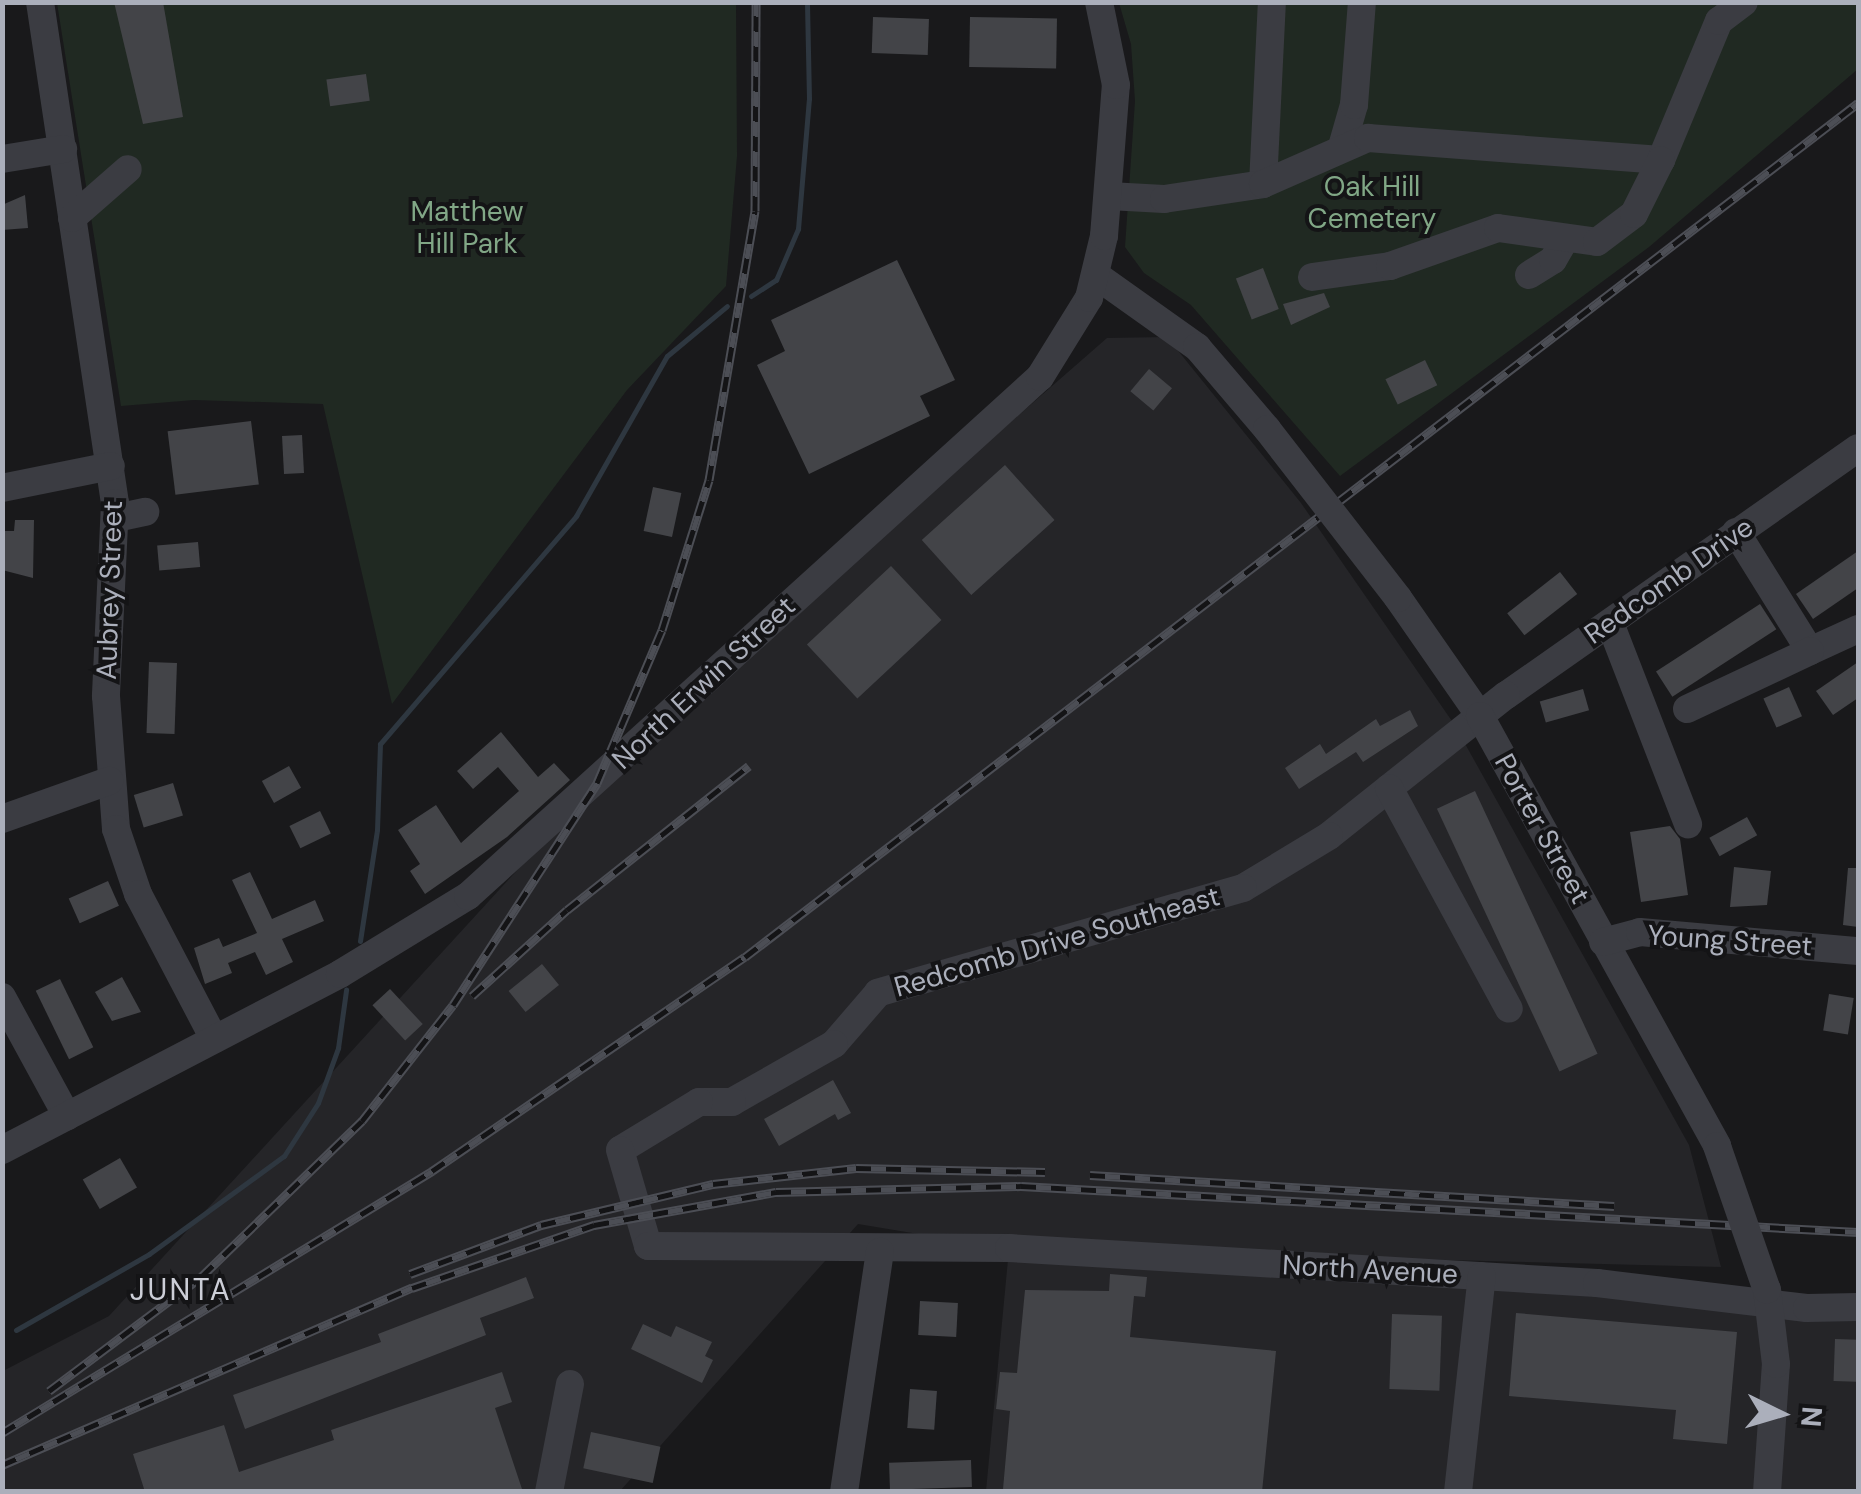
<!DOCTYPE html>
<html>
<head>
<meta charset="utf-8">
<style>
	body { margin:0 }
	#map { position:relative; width:1861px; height:1494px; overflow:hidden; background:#19191b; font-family:"DM Sans",sans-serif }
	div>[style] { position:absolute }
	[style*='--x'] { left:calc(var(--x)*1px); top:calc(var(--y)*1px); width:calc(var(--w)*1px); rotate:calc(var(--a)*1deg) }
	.built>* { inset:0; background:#252528 }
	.green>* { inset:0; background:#202922 }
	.stream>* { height:5px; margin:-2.5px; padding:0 2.5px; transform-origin:2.5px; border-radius:2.5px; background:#2e3740 }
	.building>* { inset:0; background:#434448; transform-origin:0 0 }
	.minor>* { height:28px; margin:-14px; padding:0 14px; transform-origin:14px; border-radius:14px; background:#3b3c42 }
	.rail>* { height:9px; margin-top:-4.5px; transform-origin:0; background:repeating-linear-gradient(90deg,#141416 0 15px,#4c4e55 0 30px); box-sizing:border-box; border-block:2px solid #4c4e55 }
	.minor-bridge>* { height:28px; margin:-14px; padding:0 14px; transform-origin:14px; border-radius:14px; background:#3b3c42 }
	span { translate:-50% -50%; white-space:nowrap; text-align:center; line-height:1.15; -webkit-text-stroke:8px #141416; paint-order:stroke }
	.park-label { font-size:28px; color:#81a786 }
	.street-label { font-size:28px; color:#abafbb }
	.neighbourhood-label { font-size:30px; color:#ccced7; letter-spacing:2.5px }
	.frame { position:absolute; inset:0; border:5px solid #abafbb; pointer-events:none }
	.north { position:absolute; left:1731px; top:1364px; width:100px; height:100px; -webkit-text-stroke:8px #141416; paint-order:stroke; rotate:95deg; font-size:28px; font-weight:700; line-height:40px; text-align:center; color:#abafbb }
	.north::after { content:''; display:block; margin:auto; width:35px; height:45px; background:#abafbb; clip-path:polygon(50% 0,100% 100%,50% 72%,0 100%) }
</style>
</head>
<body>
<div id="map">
	<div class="built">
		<div style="clip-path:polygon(1167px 337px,1301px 503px,1454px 724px,1689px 1145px,1721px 1267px,1055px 1250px,1858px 1305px,1858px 1491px,986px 1491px,1009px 1249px,858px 1224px,620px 1491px,3px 1492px,3px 1371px,109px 1316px,597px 783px,1107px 338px)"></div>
	</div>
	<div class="green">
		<div style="clip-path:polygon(57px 3px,736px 3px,737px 156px,726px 286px,627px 390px,392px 704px,323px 404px,194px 400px,121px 406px)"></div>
		<div style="clip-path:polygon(1119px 3px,1858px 3px,1858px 69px,1649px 247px,1340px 476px,1191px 305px,1144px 273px,1125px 247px,1135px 101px,1131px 44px)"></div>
	</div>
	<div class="stream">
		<div style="--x:751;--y:296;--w:30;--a:-33"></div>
		<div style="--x:776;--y:280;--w:56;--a:-66.7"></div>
		<div style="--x:798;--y:229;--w:130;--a:-85.2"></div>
		<div style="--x:809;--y:99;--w:97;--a:-91.2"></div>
		<div style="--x:360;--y:941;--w:112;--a:-81.3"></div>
		<div style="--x:377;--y:830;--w:86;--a:-88"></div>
		<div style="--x:380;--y:744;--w:301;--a:-49.3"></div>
		<div style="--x:576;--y:516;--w:184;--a:-60.4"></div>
		<div style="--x:667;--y:356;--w:78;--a:-39.8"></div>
		<div style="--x:16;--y:1330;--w:153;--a:-29.7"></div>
		<div style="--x:149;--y:1254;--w:167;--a:-36"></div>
		<div style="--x:284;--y:1156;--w:63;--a:-57.3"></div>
		<div style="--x:318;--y:1103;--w:59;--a:-70"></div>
		<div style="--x:338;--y:1048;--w:59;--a:-82.1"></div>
	</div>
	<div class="building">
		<div style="clip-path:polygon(114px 2px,163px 2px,183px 117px,143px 124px)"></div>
		<div style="left:873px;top:17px;width:56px;height:36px;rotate:2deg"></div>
		<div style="left:970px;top:17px;width:87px;height:50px;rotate:1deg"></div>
		<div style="left:366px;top:74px;width:27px;height:40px;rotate:82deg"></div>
		<div style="clip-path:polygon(25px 195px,28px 228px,2px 230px,2px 205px)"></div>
		<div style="clip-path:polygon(897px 260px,955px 380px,920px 396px,930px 416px,809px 474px,757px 365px,785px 351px,771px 320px)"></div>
		<div style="left:1263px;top:268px;width:44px;height:29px;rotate:69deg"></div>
		<div style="clip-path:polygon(1324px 293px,1330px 307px,1291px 325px,1283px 304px)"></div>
		<div style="left:1425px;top:360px;width:28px;height:44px;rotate:64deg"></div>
		<div style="left:1149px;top:369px;width:30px;height:29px;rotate:40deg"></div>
		<div style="left:251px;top:421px;width:64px;height:84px;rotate:83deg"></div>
		<div style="left:302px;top:435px;width:38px;height:20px;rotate:87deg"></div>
		<div style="left:1005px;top:465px;width:74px;height:112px;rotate:48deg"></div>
		<div style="left:653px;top:487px;width:29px;height:45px;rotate:12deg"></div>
		<div style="clip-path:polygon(15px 520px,34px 520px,33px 578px,2px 570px,2px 531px,14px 531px)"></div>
		<div style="left:198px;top:542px;width:25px;height:41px;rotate:85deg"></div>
		<div style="clip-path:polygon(1858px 551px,1858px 588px,1813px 619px,1796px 594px)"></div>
		<div style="left:891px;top:566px;width:74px;height:115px;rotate:47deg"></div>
		<div style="left:1560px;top:572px;width:28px;height:67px;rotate:52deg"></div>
		<div style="left:1760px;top:604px;width:30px;height:124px;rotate:57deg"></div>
		<div style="left:149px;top:662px;width:28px;height:71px;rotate:2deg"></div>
		<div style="clip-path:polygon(1858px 662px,1858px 698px,1833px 715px,1816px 691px)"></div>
		<div style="left:1789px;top:687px;width:32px;height:28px;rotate:66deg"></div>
		<div style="left:1583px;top:689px;width:22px;height:45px;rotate:74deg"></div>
		<div style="clip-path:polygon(1410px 710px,1418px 726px,1363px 762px,1356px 752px,1299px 789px,1285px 768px,1320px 744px,1326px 754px,1376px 719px,1380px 726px)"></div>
		<div style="clip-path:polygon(501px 732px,538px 777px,554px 763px,570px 780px,507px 837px,425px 894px,410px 871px,420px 864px,398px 830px,436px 805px,461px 843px,519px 791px,498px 767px,473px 789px,457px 771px)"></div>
		<div style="left:289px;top:766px;width:25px;height:31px;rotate:61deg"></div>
		<div style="left:173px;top:783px;width:34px;height:41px;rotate:73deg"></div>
		<div style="left:1475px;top:791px;width:290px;height:42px;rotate:65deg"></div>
		<div style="left:320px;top:811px;width:25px;height:34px;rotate:64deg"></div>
		<div style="left:1747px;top:817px;width:21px;height:43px;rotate:61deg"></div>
		<div style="clip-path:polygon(1670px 826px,1680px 839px,1688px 895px,1641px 902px,1630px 832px)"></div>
		<div style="clip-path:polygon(1734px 867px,1771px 871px,1767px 905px,1730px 907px)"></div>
		<div style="clip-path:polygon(1848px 868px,1858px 868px,1858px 927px,1843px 925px)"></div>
		<div style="clip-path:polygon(250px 872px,272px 919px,315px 900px,324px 921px,282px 939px,293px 962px,266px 975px,255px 952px,228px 963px,232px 973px,205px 984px,194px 948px,219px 938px,223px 947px,257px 933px,232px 880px)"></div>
		<div style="left:108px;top:881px;width:27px;height:43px;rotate:66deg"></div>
		<div style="left:542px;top:964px;width:27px;height:43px;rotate:51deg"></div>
		<div style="clip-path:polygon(122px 977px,141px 1012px,112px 1021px,95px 992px)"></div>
		<div style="left:60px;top:979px;width:76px;height:27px;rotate:64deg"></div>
		<div style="left:390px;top:989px;width:48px;height:24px;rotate:47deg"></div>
		<div style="left:1829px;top:994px;width:25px;height:37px;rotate:9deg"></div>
		<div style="clip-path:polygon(833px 1080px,851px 1113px,838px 1120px,835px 1114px,779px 1146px,764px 1119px)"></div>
		<div style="left:120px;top:1158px;width:34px;height:43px;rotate:60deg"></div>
		<div style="clip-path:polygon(1110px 1274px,1147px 1277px,1145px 1297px,1134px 1296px,1130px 1337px,1276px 1351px,1262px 1492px,1003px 1489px,1010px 1411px,996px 1409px,1000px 1372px,1017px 1373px,1025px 1290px,1109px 1291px)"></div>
		<div style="clip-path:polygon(526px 1277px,534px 1298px,480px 1318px,486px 1335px,245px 1429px,233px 1395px,381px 1342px,378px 1334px)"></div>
		<div style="left:920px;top:1301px;width:38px;height:34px;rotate:3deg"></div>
		<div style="clip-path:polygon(1516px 1313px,1737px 1332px,1727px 1444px,1673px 1439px,1676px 1410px,1509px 1396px)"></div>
		<div style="left:1392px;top:1314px;width:50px;height:75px;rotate:2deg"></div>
		<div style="clip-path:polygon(643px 1324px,671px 1337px,676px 1326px,712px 1342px,705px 1356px,713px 1360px,702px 1383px,631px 1349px)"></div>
		<div style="left:1835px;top:1339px;width:23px;height:42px;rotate:2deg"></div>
		<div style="clip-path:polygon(502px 1372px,512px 1402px,495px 1408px,523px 1492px,145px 1492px,133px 1454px,224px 1425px,239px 1472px,334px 1440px,331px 1430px)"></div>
		<div style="left:910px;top:1389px;width:27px;height:39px;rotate:4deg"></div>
		<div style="left:591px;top:1432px;width:71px;height:37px;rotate:12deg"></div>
		<div style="left:971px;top:1460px;width:27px;height:82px;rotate:88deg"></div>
	</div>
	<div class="minor">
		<div style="--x:40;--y:2;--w:507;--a:81.49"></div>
		<div style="--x:115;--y:503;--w:193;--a:92.7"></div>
		<div style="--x:106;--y:696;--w:133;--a:85.7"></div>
		<div style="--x:116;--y:829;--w:69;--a:71.3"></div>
		<div style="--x:138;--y:894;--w:164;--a:62.3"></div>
		<div style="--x:1343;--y:143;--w:40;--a:-74"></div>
		<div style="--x:1354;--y:105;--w:103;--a:-85.6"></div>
		<div style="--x:2;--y:159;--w:62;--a:-9.3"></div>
		<div style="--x:1263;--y:184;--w:182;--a:-87.2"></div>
		<div style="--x:1109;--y:196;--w:55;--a:3.1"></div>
		<div style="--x:1164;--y:199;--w:100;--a:-8.6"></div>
		<div style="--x:1263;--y:184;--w:115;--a:-23.7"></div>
		<div style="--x:1368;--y:138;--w:294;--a:4.3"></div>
		<div style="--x:1661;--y:160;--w:151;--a:-67.4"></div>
		<div style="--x:1719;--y:21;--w:31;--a:-37"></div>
		<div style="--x:72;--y:218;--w:74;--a:-41.2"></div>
		<div style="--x:1529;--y:275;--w:28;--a:-32"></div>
		<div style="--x:1553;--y:260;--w:22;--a:-60"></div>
		<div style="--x:1097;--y:276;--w:123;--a:35.4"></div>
		<div style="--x:1197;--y:347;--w:108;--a:49.5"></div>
		<div style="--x:1312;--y:277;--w:79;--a:-8"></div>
		<div style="--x:1390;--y:266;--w:114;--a:-19.4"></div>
		<div style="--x:1498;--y:228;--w:100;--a:8"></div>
		<div style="--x:1597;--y:242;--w:46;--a:-37.1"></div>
		<div style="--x:1634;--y:214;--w:60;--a:-63.4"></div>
		<div style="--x:1858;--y:448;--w:430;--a:144.9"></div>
		<div style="--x:1506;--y:695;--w:226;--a:141.5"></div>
		<div style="--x:1329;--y:836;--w:100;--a:148.8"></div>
		<div style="--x:1243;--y:888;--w:380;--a:164"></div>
		<div style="--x:878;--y:993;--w:67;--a:130.8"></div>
		<div style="--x:834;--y:1044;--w:117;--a:150.4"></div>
		<div style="--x:732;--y:1102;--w:33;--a:180"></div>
		<div style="--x:699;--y:1102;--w:92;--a:148.7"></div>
		<div style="--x:620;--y:1150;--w:100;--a:73.7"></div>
		<div style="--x:648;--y:1246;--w:361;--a:0.3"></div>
		<div style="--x:1009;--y:1248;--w:589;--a:3.41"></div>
		<div style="--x:1597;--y:1283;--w:211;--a:6.8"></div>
		<div style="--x:1807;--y:1308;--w:51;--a:-1.1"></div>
		<div style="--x:2;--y:488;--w:111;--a:-11.4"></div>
		<div style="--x:116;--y:518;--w:30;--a:-12"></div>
		<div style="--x:1736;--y:532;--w:140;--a:58.1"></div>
		<div style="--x:1810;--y:651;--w:53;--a:-24.6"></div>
		<div style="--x:1398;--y:598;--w:144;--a:55.2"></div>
		<div style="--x:1480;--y:716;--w:491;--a:61.1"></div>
		<div style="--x:1610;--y:623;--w:216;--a:68.8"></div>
		<div style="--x:1687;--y:709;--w:136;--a:-25.2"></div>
		<div style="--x:1389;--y:788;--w:251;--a:61.5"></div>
		<div style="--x:2;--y:819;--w:114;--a:-19.6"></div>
		<div style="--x:1603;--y:942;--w:38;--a:-15"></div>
		<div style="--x:1640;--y:932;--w:219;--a:5"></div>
		<div style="--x:2;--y:997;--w:136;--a:61.4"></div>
		<div style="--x:2;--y:1150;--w:381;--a:-27.5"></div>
		<div style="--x:340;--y:974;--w:150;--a:-31.4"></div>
		<div style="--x:468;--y:896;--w:772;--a:-42.22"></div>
		<div style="--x:1040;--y:377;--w:93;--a:-58.2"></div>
		<div style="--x:1089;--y:298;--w:64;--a:-76.4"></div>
		<div style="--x:1104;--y:236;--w:151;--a:-85.5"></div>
		<div style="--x:1116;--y:85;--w:85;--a:-101.6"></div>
		<div style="--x:549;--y:1492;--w:110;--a:-79"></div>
		<div style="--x:844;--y:1492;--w:243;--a:-81.5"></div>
		<div style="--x:1458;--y:1492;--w:217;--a:-83.7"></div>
		<div style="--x:1767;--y:1492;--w:128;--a:-86"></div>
		<div style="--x:1776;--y:1364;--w:75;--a:-96.9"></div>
	</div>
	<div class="rail">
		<div style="--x:472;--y:996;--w:128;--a:-42.2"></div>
		<div style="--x:567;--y:910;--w:232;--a:-38.4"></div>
		<div style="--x:1090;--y:1175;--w:525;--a:3.39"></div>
		<div style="--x:410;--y:1274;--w:140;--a:-20.5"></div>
		<div style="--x:541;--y:1225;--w:177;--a:-13.4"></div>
		<div style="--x:713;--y:1184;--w:144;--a:-6.4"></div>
		<div style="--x:856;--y:1168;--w:189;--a:1.2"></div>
		<div style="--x:49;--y:1391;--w:191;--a:-36.9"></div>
		<div style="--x:202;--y:1276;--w:223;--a:-44.1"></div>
		<div style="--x:362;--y:1121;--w:147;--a:-51.9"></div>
		<div style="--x:453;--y:1005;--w:265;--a:-57"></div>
		<div style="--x:597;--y:783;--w:166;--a:-67"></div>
		<div style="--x:662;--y:630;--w:157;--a:-72.6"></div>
		<div style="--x:709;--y:480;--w:273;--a:-80.3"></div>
		<div style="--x:755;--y:211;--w:209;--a:-89.7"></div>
		<div style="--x:2;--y:1433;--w:504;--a:-31.35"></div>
		<div style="--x:432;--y:1171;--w:379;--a:-34.4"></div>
		<div style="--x:745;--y:957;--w:1403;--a:-37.5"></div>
		<div style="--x:2;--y:1465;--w:447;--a:-23.4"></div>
		<div style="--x:412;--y:1288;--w:193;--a:-19.1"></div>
		<div style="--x:594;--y:1225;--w:185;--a:-10.3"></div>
		<div style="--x:776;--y:1192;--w:245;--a:-1.4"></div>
		<div style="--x:1021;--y:1186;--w:838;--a:3.15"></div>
	</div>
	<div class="minor-bridge">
		<div style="--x:1267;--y:429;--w:214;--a:52.2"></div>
		<div style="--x:1717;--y:1146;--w:152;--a:70.9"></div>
	</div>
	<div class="park-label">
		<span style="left:1372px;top:203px">Oak Hill<br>Cemetery</span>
		<span style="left:467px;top:228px">Matthew<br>Hill Park</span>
	</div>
	<div class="street-label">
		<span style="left:1669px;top:581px;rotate:-35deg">Redcomb Drive</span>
		<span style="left:110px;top:590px;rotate:-88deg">Aubrey Street</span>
		<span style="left:704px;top:683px;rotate:-43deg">North Erwin Street</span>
		<span style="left:1542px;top:829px;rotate:61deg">Porter Street</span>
		<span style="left:1730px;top:941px;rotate:4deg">Young Street</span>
		<span style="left:1057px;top:942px;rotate:-16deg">Redcomb Drive Southeast</span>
		<span style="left:1370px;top:1270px;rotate:3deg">North Avenue</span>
	</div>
	<div class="neighbourhood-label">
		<span style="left:181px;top:1290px">JUNTA</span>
	</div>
	<div class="frame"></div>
	<div class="north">N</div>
</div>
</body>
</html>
